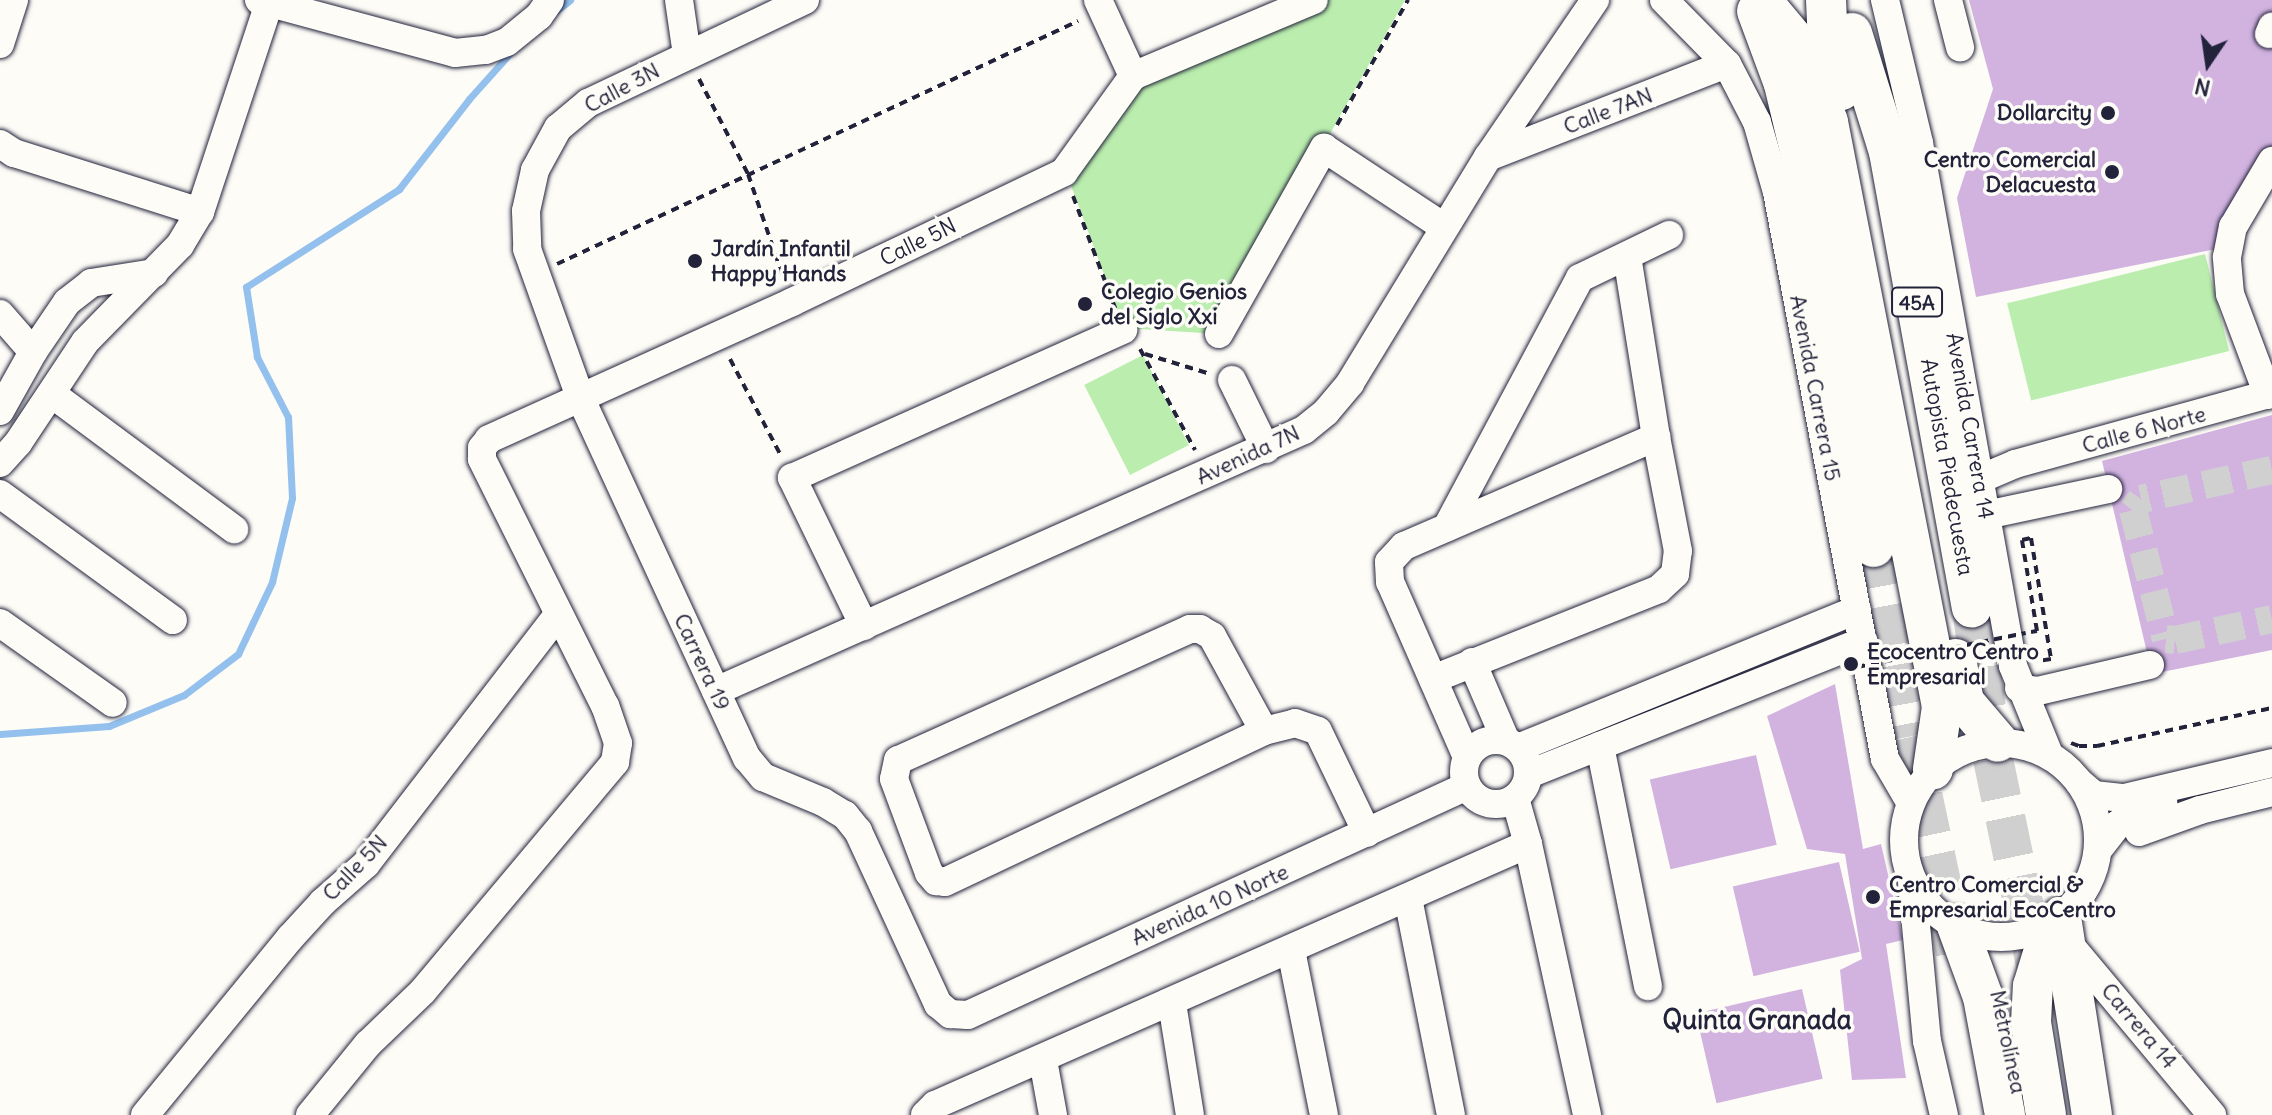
<!DOCTYPE html>
<html>
<head>
<meta charset="utf-8">
<style>
	body { margin:0 }
	#map { position:relative; width:2272px; height:1115px; overflow:hidden; background:#fdfcf7; font-family:Delius,sans-serif }
	div>[style] { position:absolute }
	[style*='--x'] { left:calc(var(--x)*1px); top:calc(var(--y)*1px); width:calc(var(--w)*1px); rotate:calc(var(--a)*1deg) }
	.green>* { inset:0; background:#bbeeae; transform-origin:0 0 }
	.stream>* { height:7px; margin:-3.5px; padding:0 3.5px; transform-origin:3.5px; border-radius:3.5px; background:#93c0ed }
	.building>* { inset:0; background:#d2b3e0; transform-origin:0 0 }
	.minor-tunnel>* { height:28px; margin-top:-14px; transform-origin:0; background:repeating-linear-gradient(90deg,#d1d0d1 0 28px,transparent 0 42px) }
	.highway-tunnel>* { height:40px; margin-top:-20px; transform-origin:0; background:repeating-linear-gradient(90deg,#d1d0d1 0 40px,transparent 0 60px) }
	.path>* { height:4px; margin-top:-2px; transform-origin:0; background:repeating-linear-gradient(90deg,#22223b 0 8px,transparent 0 14px) }
	.roads { filter:drop-shadow(0 0 2px #22223b) drop-shadow(0 0 2px #22223b) }
	.minor>* { height:28px; margin:-14px; padding:0 14px; transform-origin:14px; border-radius:14px; background:#fdfcf7 }
	.minor>.ring { margin:-14px; padding:0; box-sizing:content-box; background:none; border:28px solid #fdfcf7; border-radius:50% }
	.highway>* { height:40px; margin:-20px; padding:0 20px; transform-origin:20px; border-radius:20px; background:#fdfcf7 }
	.path-bridge>* { height:4px; margin-top:-2px; transform-origin:0; background:repeating-linear-gradient(90deg,#22223b 0 8px,transparent 0 14px) }
	.dots>* { width:22px; height:22px; translate:-50% -50%; box-sizing:border-box; border:4px solid #fdfcf7; border-radius:50% }
	span { translate:-50% -50%; white-space:nowrap; text-align:center; line-height:1.15; -webkit-text-stroke:7px #fdfcf7; paint-order:stroke }
	.shield-label span { padding:2px 6px; background:#fdfcf7; border:2px solid; border-radius:6px; -webkit-text-stroke-width:0 }
	.shield-label { font-size:20px; color:#22223b; font-weight:700 }
	.street-label { font-size:22px; color:#22223b }
	.poi-label { font-size:22px; color:#22223b; font-weight:700 }
	.right { translate:-100% -50%; text-align:right }
	.left { translate:0 -50%; text-align:left }
	.quarter-label { font-size:26px; color:#22223b; font-weight:700 }
	.north { position:absolute; left:2168px; top:24px; width:80px; height:80px; -webkit-text-stroke:6px #fdfcf7; paint-order:stroke; rotate:193deg; font-size:22px; font-weight:700; line-height:32px; text-align:center; color:#22223b }
	.north::after { content:''; display:block; margin:auto; width:28px; height:36px; background:#22223b; clip-path:polygon(50% 0,100% 100%,50% 72%,0 100%) }
</style>
</head>
<body>
<div id="map">
	<div class="green">
		<div style="clip-path:polygon(1321px 0,1405px 0,1218px 334px,1124px 328px,1066px 172px,1135px 78px)"></div>
		<div style="left:2205px;top:254px;width:100px;height:204px;rotate:76deg"></div>
		<div style="left:1143px;top:355px;width:101px;height:66px;rotate:63deg"></div>
	</div>
	<div class="stream">
		<div style="--x:556;--y:11;--w:18;--a:-38"></div>
		<div style="--x:0;--y:734;--w:109;--a:-4.2"></div>
		<div style="--x:109;--y:726;--w:81;--a:-22.5"></div>
		<div style="--x:184;--y:695;--w:68;--a:-37.2"></div>
		<div style="--x:238;--y:654;--w:80;--a:-64.7"></div>
		<div style="--x:272;--y:582;--w:86;--a:-76.6"></div>
		<div style="--x:292;--y:498;--w:81;--a:-92.8"></div>
		<div style="--x:288;--y:417;--w:68;--a:-117.3"></div>
		<div style="--x:257;--y:357;--w:71;--a:-98.9"></div>
		<div style="--x:246;--y:287;--w:182;--a:-32.6"></div>
		<div style="--x:399;--y:189;--w:114;--a:-52.1"></div>
		<div style="--x:469;--y:99;--w:63;--a:-48.2"></div>
	</div>
	<div class="building">
		<div style="clip-path:polygon(1969px 0,2272px 0,2272px 146px,2216px 249px,1976px 297px,1957px 198px,1993px 89px)"></div>
		<div style="clip-path:polygon(2272px 415px,2272px 650px,2152px 674px,2102px 461px)"></div>
		<div style="clip-path:polygon(1835px 684px,1863px 849px,1881px 844px,1903px 940px,1886px 944px,1906px 1078px,1852px 1080px,1840px 970px,1862px 959px,1845px 854px,1807px 849px,1767px 716px)"></div>
		<div style="left:1756px;top:755px;width:92px;height:109px;rotate:77deg"></div>
		<div style="left:1839px;top:862px;width:92px;height:109px;rotate:77deg"></div>
		<div style="left:1802px;top:989px;width:92px;height:109px;rotate:77deg"></div>
	</div>
	<div class="minor-tunnel">
		<div style="--x:2272;--y:470;--w:134;--a:167.5"></div>
		<div style="--x:2141;--y:499;--w:14;--a:126"></div>
		<div style="--x:2133;--y:510;--w:133;--a:75.7"></div>
		<div style="--x:2166;--y:639;--w:9;--a:6"></div>
		<div style="--x:2175;--y:640;--w:99;--a:-12.2"></div>
	</div>
	<div class="highway-tunnel">
		<div style="--x:1874;--y:547;--w:193;--a:79.3"></div>
		<div style="--x:1910;--y:737;--w:230;--a:78"></div>
		<div style="--x:1972;--y:608;--w:152;--a:82.1"></div>
		<div style="--x:1993;--y:759;--w:229;--a:78.2"></div>
	</div>
	<div class="path">
		<div style="--x:699;--y:79;--w:107;--a:62.7"></div>
		<div style="--x:748;--y:174;--w:109;--a:71.2"></div>
		<div style="--x:1337;--y:125;--w:144;--a:-60.4"></div>
		<div style="--x:1073;--y:196;--w:120;--a:69.4"></div>
		<div style="--x:557;--y:264;--w:575;--a:-25"></div>
		<div style="--x:1140;--y:349;--w:115;--a:61.4"></div>
		<div style="--x:1145;--y:354;--w:65;--a:17"></div>
		<div style="--x:730;--y:359;--w:107;--a:62.2"></div>
		<div style="--x:2031;--y:632;--w:6;--a:-9"></div>
		<div style="--x:2037;--y:631;--w:92;--a:-99.4"></div>
		<div style="--x:2022;--y:540;--w:9;--a:-13"></div>
		<div style="--x:2031;--y:538;--w:123;--a:80.6"></div>
		<div style="--x:2051;--y:659;--w:12;--a:171"></div>
		<div style="--x:2071;--y:743;--w:9;--a:21"></div>
		<div style="--x:2079;--y:746;--w:18;--a:0"></div>
		<div style="--x:2097;--y:746;--w:179;--a:-12.3"></div>
	</div>
	<div class="roads">
		<div class="minor">
			<div style="--x:259;--y:0;--w:203;--a:15.1"></div>
			<div style="--x:455;--y:53;--w:31;--a:-6"></div>
			<div style="--x:486;--y:50;--w:22;--a:-21"></div>
			<div style="--x:507;--y:42;--w:41;--a:-39.1"></div>
			<div style="--x:539;--y:16;--w:19;--a:-55"></div>
			<div style="--x:679;--y:0;--w:56;--a:81.7"></div>
			<div style="--x:805;--y:0;--w:240;--a:154.6"></div>
			<div style="--x:588;--y:103;--w:39;--a:140"></div>
			<div style="--x:558;--y:128;--w:48;--a:118.7"></div>
			<div style="--x:535;--y:170;--w:42;--a:102.4"></div>
			<div style="--x:526;--y:211;--w:38;--a:88"></div>
			<div style="--x:527;--y:249;--w:157;--a:70.3"></div>
			<div style="--x:580;--y:397;--w:398;--a:65.2"></div>
			<div style="--x:747;--y:758;--w:25;--a:50"></div>
			<div style="--x:763;--y:777;--w:65;--a:22.6"></div>
			<div style="--x:823;--y:802;--w:26;--a:31"></div>
			<div style="--x:845;--y:815;--w:21;--a:51"></div>
			<div style="--x:858;--y:831;--w:191;--a:65.2"></div>
			<div style="--x:938;--y:1004;--w:16;--a:40"></div>
			<div style="--x:950;--y:1014;--w:18;--a:3"></div>
			<div style="--x:968;--y:1015;--w:549;--a:-24.65"></div>
			<div style="--x:1098;--y:0;--w:84;--a:65.3"></div>
			<div style="--x:1664;--y:0;--w:90;--a:45.5"></div>
			<div style="--x:1727;--y:64;--w:65;--a:62.7"></div>
			<div style="--x:1757;--y:122;--w:73;--a:74.1"></div>
			<div style="--x:1777;--y:192;--w:577;--a:79.22"></div>
			<div style="--x:1885;--y:759;--w:50;--a:59.8"></div>
			<div style="--x:1885;--y:0;--w:147;--a:76.6"></div>
			<div style="--x:1919;--y:143;--w:531;--a:79.81"></div>
			<div style="--x:2013;--y:666;--w:95;--a:67.8"></div>
			<div style="--x:1948;--y:0;--w:49;--a:75.7"></div>
			<div style="--x:2269;--y:34;--w:8;--a:-67"></div>
			<div style="--x:0;--y:44;--w:46;--a:-72.3"></div>
			<div style="--x:0;--y:144;--w:17;--a:33"></div>
			<div style="--x:14;--y:153;--w:195;--a:17.6"></div>
			<div style="--x:1488;--y:157;--w:256;--a:-21.3"></div>
			<div style="--x:0;--y:314;--w:50;--a:49"></div>
			<div style="--x:1219;--y:334;--w:214;--a:-60.6"></div>
			<div style="--x:1324;--y:148;--w:144;--a:33.4"></div>
			<div style="--x:1232;--y:380;--w:77;--a:63.8"></div>
			<div style="--x:52;--y:394;--w:227;--a:36.6"></div>
			<div style="--x:2268;--y:395;--w:108;--a:-110.6"></div>
			<div style="--x:2230;--y:294;--w:37;--a:-95"></div>
			<div style="--x:2227;--y:257;--w:31;--a:-79"></div>
			<div style="--x:2233;--y:227;--w:77;--a:-59.4"></div>
			<div style="--x:0;--y:411;--w:68;--a:-60.8"></div>
			<div style="--x:33;--y:352;--w:60;--a:-55.8"></div>
			<div style="--x:67;--y:302;--w:31;--a:-38"></div>
			<div style="--x:91;--y:283;--w:64;--a:-9"></div>
			<div style="--x:0;--y:463;--w:27;--a:-48"></div>
			<div style="--x:18;--y:443;--w:121;--a:-56.4"></div>
			<div style="--x:85;--y:342;--w:136;--a:-45.6"></div>
			<div style="--x:180;--y:245;--w:39;--a:-59"></div>
			<div style="--x:200;--y:212;--w:220;--a:-71.7"></div>
			<div style="--x:1980;--y:479;--w:38;--a:-23"></div>
			<div style="--x:2015;--y:464;--w:267;--a:-15.4"></div>
			<div style="--x:0;--y:494;--w:214;--a:36.1"></div>
			<div style="--x:1986;--y:515;--w:125;--a:-12"></div>
			<div style="--x:1447;--y:527;--w:282;--a:-61.9"></div>
			<div style="--x:1580;--y:278;--w:99;--a:-25.8"></div>
			<div style="--x:0;--y:623;--w:138;--a:35.3"></div>
			<div style="--x:864;--y:626;--w:165;--a:-115.9"></div>
			<div style="--x:792;--y:478;--w:363;--a:-24.1"></div>
			<div style="--x:1472;--y:662;--w:86;--a:66.7"></div>
			<div style="--x:1433;--y:679;--w:243;--a:-21.7"></div>
			<div style="--x:1659;--y:589;--w:22;--a:-43"></div>
			<div style="--x:1675;--y:574;--w:23;--a:-83"></div>
			<div style="--x:1678;--y:551;--w:116;--a:-100.9"></div>
			<div style="--x:1656;--y:437;--w:183;--a:-99.1"></div>
			<div style="--x:2019;--y:688;--w:19;--a:9"></div>
			<div style="--x:2038;--y:691;--w:115;--a:-13.1"></div>
			<div style="--x:716;--y:691;--w:643;--a:-23.94"></div>
			<div style="--x:1304;--y:430;--w:28;--a:-39"></div>
			<div style="--x:1326;--y:412;--w:38;--a:-50"></div>
			<div style="--x:1350;--y:383;--w:265;--a:-58.6"></div>
			<div style="--x:1488;--y:157;--w:190;--a:-55.7"></div>
			<div style="--x:1264;--y:731;--w:108;--a:-118.7"></div>
			<div style="--x:1212;--y:636;--w:14;--a:-150"></div>
			<div style="--x:1200;--y:629;--w:10;--a:180"></div>
			<div style="--x:1190;--y:629;--w:320;--a:155.8"></div>
			<div style="--x:898;--y:760;--w:19;--a:102"></div>
			<div style="--x:894;--y:779;--w:100;--a:69.6"></div>
			<div style="--x:929;--y:873;--w:11;--a:49"></div>
			<div style="--x:936;--y:881;--w:9;--a:6"></div>
			<div style="--x:945;--y:882;--w:353;--a:-25.3"></div>
			<div style="--x:1264;--y:731;--w:32;--a:-14"></div>
			<div style="--x:1295;--y:723;--w:24;--a:19"></div>
			<div style="--x:1318;--y:731;--w:113;--a:64.3"></div>
			<div class="ring" style="left:1464px;top:740px;width:36px;height:36px"></div>
			<div class="ring" style="left:1904px;top:743px;width:166px;height:166px"></div>
			<div style="--x:1600;--y:746;--w:245;--a:78.7"></div>
			<div style="--x:1518;--y:748;--w:366;--a:-22.2"></div>
			<div style="--x:1467;--y:757;--w:191;--a:-113.7"></div>
			<div style="--x:1390;--y:582;--w:20;--a:-93"></div>
			<div style="--x:1389;--y:562;--w:22;--a:-47"></div>
			<div style="--x:1404;--y:546;--w:275;--a:-23.4"></div>
			<div style="--x:1529;--y:774;--w:360;--a:-21.7"></div>
			<div style="--x:2079;--y:782;--w:20;--a:41"></div>
			<div style="--x:2094;--y:795;--w:30;--a:6"></div>
			<div style="--x:2124;--y:798;--w:152;--a:-13.3"></div>
			<div style="--x:1515;--y:798;--w:48;--a:74.2"></div>
			<div style="--x:1528;--y:844;--w:277;--a:77.7"></div>
			<div style="--x:2139;--y:832;--w:65;--a:-19.8"></div>
			<div style="--x:2200;--y:810;--w:74;--a:-14"></div>
			<div style="--x:2098;--y:850;--w:33;--a:-52"></div>
			<div style="--x:2118;--y:824;--w:50;--a:-25"></div>
			<div style="--x:1912;--y:883;--w:159;--a:84.6"></div>
			<div style="--x:1927;--y:1041;--w:76;--a:77.1"></div>
			<div style="--x:1408;--y:898;--w:221;--a:78.8"></div>
			<div style="--x:2064;--y:938;--w:231;--a:50.1"></div>
			<div style="--x:1291;--y:950;--w:168;--a:78.7"></div>
			<div style="--x:1172;--y:1003;--w:113;--a:80.9"></div>
			<div style="--x:1043;--y:1060;--w:56;--a:79.7"></div>
			<div style="--x:145;--y:1115;--w:229;--a:-50.7"></div>
			<div style="--x:290;--y:938;--w:49;--a:-47.5"></div>
			<div style="--x:323;--y:902;--w:57;--a:-41.5"></div>
			<div style="--x:366;--y:864;--w:314;--a:-52.4"></div>
			<div style="--x:310;--y:1115;--w:92;--a:-50.8"></div>
			<div style="--x:368;--y:1044;--w:76;--a:-43.9"></div>
			<div style="--x:423;--y:991;--w:299;--a:-50"></div>
			<div style="--x:615;--y:762;--w:19;--a:-81"></div>
			<div style="--x:618;--y:743;--w:39;--a:-109"></div>
			<div style="--x:605;--y:706;--w:276;--a:-116.5"></div>
			<div style="--x:482;--y:459;--w:11;--a:-90"></div>
			<div style="--x:482;--y:448;--w:11;--a:-52"></div>
			<div style="--x:489;--y:439;--w:333;--a:-24.3"></div>
			<div style="--x:792;--y:302;--w:301;--a:-25.5"></div>
			<div style="--x:1064;--y:172;--w:118;--a:-54.3"></div>
			<div style="--x:1133;--y:76;--w:196;--a:-22.8"></div>
			<div style="--x:925;--y:1115;--w:14;--a:-45"></div>
			<div style="--x:935;--y:1105;--w:648;--a:-23.76"></div>
		</div>
		<div class="highway">
			<div style="--x:1761;--y:0;--w:64;--a:50.1"></div>
			<div style="--x:1802;--y:49;--w:77;--a:70.4"></div>
			<div style="--x:1828;--y:122;--w:596;--a:78.97"></div>
			<div style="--x:1942;--y:707;--w:63;--a:98.3"></div>
			<div style="--x:1826;--y:0;--w:42;--a:87.3"></div>
			<div style="--x:1828;--y:42;--w:50;--a:74.8"></div>
			<div style="--x:1757;--y:11;--w:78;--a:69.7"></div>
			<div style="--x:1784;--y:84;--w:99;--a:76.5"></div>
			<div style="--x:1807;--y:180;--w:373;--a:79.7"></div>
			<div style="--x:1852;--y:33;--w:125;--a:72.7"></div>
			<div style="--x:1889;--y:152;--w:463;--a:79.7"></div>
			<div style="--x:1956;--y:659;--w:44;--a:79.5"></div>
			<div style="--x:1964;--y:702;--w:52;--a:49.6"></div>
			<div style="--x:2061;--y:917;--w:200;--a:81.1"></div>
			<div style="--x:1957;--y:926;--w:76;--a:69.9"></div>
			<div style="--x:1983;--y:997;--w:120;--a:79.4"></div>
			<div style="--x:2046;--y:1115;--w:94;--a:-99.2"></div>
			<div style="--x:2031;--y:1022;--w:36;--a:-87"></div>
			<div style="--x:2033;--y:986;--w:65;--a:-73"></div>
		</div>
	</div>
	<div class="path-bridge">
		<div style="--x:1857;--y:667;--w:172;--a:-11.4"></div>
	</div>
	<div class="dots">
		<div style="left:2108px;top:113px;background:#22223b"></div>
		<div style="left:2112px;top:172px;background:#22223b"></div>
		<div style="left:695px;top:261px;background:#22223b"></div>
		<div style="left:1085px;top:304px;background:#22223b"></div>
		<div style="left:1851px;top:664px;background:#22223b"></div>
		<div style="left:1873px;top:897px;background:#22223b"></div>
	</div>
	<div class="shield-label">
		<span style="left:1917px;top:302px">45A</span>
	</div>
	<div class="street-label">
		<span style="left:622px;top:88px;rotate:-28deg">Calle 3N</span>
		<span style="left:1608px;top:111px;rotate:-21deg">Calle 7AN</span>
		<span style="left:918px;top:242px;rotate:-26deg">Calle 5N</span>
		<span style="left:1815px;top:388px;rotate:79deg">Avenida Carrera 15</span>
		<span style="left:1970px;top:426px;rotate:80deg">Avenida Carrera 14</span>
		<span style="left:2144px;top:430px;rotate:-15deg">Calle 6 Norte</span>
		<span style="left:1248px;top:455px;rotate:-25deg">Avenida 7N</span>
		<span style="left:1947px;top:467px;rotate:80deg">Autopista Piedecuesta</span>
		<span style="left:702px;top:662px;rotate:65deg">Carrera 19</span>
		<span style="left:355px;top:868px;rotate:-46deg">Calle 5N</span>
		<span style="left:1210px;top:905px;rotate:-24deg">Avenida 10 Norte</span>
		<span style="left:2139px;top:1026px;rotate:50deg">Carrera 14</span>
		<span style="left:2008px;top:1042px;rotate:78deg">Metrolínea</span>
	</div>
	<div class="poi-label">
		<span class="right" style="left:2092px;top:113px">Dollarcity</span>
		<span class="right" style="left:2096px;top:172px">Centro Comercial<br>Delacuesta</span>
		<span class="left" style="left:711px;top:261px">Jardín Infantil<br>Happy Hands</span>
		<span class="left" style="left:1101px;top:304px">Colegio Genios<br>del Siglo Xxi</span>
		<span class="left" style="left:1867px;top:664px">Ecocentro Centro<br>Empresarial</span>
		<span class="left" style="left:1889px;top:897px">Centro Comercial &amp;<br>Empresarial EcoCentro</span>
	</div>
	<div class="quarter-label">
		<span style="left:1757px;top:1020px">Quinta Granada</span>
	</div>
	<div class="north">N</div>
</div>
</body>
</html>
